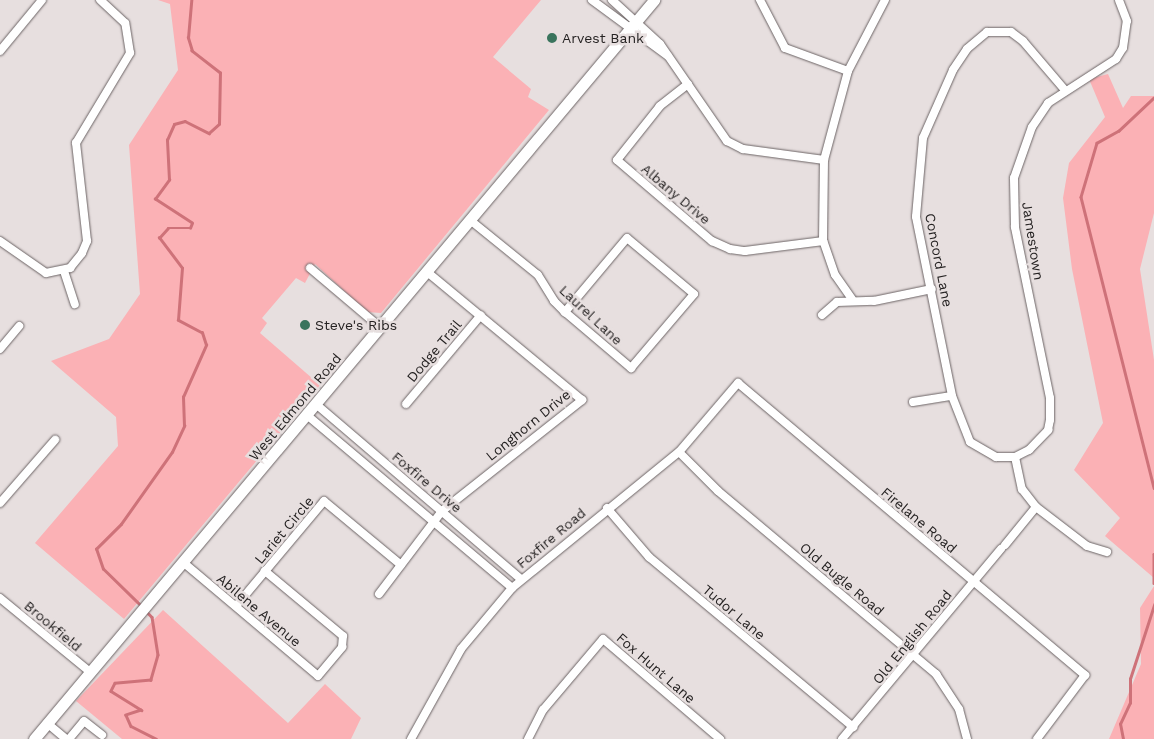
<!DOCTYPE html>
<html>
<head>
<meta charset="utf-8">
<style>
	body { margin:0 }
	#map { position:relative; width:1154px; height:739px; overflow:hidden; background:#e7dfdf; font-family:"Work Sans",sans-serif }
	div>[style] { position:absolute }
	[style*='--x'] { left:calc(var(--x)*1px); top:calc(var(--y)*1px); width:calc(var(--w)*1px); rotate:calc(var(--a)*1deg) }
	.green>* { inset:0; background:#fbb1b5 }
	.stream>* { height:2.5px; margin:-1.25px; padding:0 1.25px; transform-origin:1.25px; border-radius:1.25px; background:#ce7279 }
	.roads { filter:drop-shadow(0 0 1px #6c6465) drop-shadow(0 0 1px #6c6465) }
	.street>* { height:8px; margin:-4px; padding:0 4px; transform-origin:4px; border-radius:4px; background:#fff }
	.secondary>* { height:11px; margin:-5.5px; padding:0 5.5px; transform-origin:5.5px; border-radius:5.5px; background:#fff }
	.dots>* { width:14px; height:14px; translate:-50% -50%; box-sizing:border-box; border:2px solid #e7dfdf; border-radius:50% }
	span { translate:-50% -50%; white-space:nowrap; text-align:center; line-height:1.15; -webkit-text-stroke:5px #e7dfdf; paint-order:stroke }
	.poi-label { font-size:14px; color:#252222 }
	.left { translate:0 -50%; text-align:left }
	.street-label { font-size:14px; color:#252222 }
</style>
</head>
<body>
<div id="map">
	<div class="green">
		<div style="clip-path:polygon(158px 0,541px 0,493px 57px,531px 89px,528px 97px,549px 110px,381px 313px,367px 312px,315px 264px,305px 283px,296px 278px,262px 318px,267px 323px,260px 333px,320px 385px,124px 619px,35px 543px,118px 446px,116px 417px,51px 361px,109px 339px,140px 294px,129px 145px,178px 70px,170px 4px)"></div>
		<div style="clip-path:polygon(1108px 74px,1123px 108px,1131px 96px,1154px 96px,1154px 213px,1140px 269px,1154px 360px,1154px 578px,1105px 536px,1120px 518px,1074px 470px,1103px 423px,1072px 269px,1063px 198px,1069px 163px,1105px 117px,1089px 79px)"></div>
		<div style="clip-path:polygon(1154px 586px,1154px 739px,1109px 739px,1141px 664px,1140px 608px)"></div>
		<div style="clip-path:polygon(163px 610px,288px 723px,325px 684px,361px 718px,351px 739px,122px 739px,76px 701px)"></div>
	</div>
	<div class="stream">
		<div style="--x:1154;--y:98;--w:48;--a:136.7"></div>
		<div style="--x:1119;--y:131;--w:25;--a:151"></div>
		<div style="--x:1097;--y:143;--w:56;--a:106.5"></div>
		<div style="--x:1081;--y:197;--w:300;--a:75.9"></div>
		<div style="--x:1154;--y:554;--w:29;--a:90"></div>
		<div style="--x:142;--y:607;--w:54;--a:-135.7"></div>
		<div style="--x:103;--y:569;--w:21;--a:-109"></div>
		<div style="--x:96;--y:549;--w:35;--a:-45"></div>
		<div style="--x:121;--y:524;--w:88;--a:-54.7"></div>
		<div style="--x:172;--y:452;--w:29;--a:-65"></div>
		<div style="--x:184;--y:426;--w:29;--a:-92"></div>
		<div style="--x:183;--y:397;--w:57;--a:-66.1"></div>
		<div style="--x:206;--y:345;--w:13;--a:-108"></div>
		<div style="--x:202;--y:333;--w:27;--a:-152"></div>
		<div style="--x:178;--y:320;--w:52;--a:-85.6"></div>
		<div style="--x:182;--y:268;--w:38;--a:-127"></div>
		<div style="--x:159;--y:238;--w:13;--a:-48"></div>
		<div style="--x:168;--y:228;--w:22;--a:0"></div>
		<div style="--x:190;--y:228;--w:5;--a:-68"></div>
		<div style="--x:192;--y:223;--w:44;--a:-147"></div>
		<div style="--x:155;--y:199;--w:24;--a:-54"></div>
		<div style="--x:169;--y:180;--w:40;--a:-92.9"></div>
		<div style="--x:167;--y:140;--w:17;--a:-66"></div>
		<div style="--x:174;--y:124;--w:11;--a:-15"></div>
		<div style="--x:185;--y:121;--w:27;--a:27"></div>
		<div style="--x:209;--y:133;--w:13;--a:-42"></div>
		<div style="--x:219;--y:124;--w:51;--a:-88.9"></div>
		<div style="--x:220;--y:73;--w:36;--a:-142"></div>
		<div style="--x:192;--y:51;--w:14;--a:-107"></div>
		<div style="--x:188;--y:38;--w:38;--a:-85"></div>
		<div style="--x:146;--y:611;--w:8;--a:45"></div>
		<div style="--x:152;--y:617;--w:38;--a:81"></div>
		<div style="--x:158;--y:655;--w:26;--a:106"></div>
		<div style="--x:151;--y:680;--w:36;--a:175"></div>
		<div style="--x:115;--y:683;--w:9;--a:117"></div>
		<div style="--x:111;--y:691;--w:36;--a:32"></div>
		<div style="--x:141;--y:710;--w:16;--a:162"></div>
		<div style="--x:126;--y:715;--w:12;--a:66"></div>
		<div style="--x:131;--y:726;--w:28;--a:27"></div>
		<div style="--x:1123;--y:739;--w:15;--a:-101"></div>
		<div style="--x:1120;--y:724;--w:23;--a:-65"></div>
		<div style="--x:1130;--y:703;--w:24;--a:-90"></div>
		<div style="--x:1130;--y:679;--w:78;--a:-72"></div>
	</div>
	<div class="roads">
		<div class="street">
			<div style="--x:592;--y:0;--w:94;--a:36.4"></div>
			<div style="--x:612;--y:0;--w:65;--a:42.5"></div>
			<div style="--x:660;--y:44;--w:118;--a:55.4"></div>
			<div style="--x:727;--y:141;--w:18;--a:27"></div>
			<div style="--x:743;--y:149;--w:82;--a:7.7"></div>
			<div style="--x:760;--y:0;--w:54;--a:62.5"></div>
			<div style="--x:785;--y:48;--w:67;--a:20.1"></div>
			<div style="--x:0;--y:51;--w:66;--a:-50.5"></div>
			<div style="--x:688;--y:84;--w:36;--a:142"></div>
			<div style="--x:660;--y:106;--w:69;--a:128.5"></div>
			<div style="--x:617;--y:160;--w:125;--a:40.5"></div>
			<div style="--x:712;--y:241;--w:20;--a:24"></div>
			<div style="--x:730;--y:249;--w:15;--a:8"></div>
			<div style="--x:745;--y:251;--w:79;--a:-7.3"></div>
			<div style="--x:1064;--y:89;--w:63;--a:-130.5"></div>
			<div style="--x:1023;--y:41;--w:15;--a:-143"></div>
			<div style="--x:1011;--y:32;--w:24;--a:180"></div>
			<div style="--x:987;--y:32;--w:26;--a:140"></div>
			<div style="--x:967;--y:49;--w:25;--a:124"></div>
			<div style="--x:953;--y:70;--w:74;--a:113.8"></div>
			<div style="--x:923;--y:138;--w:79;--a:95.1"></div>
			<div style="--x:916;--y:217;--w:183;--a:78.6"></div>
			<div style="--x:952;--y:396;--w:49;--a:68.6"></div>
			<div style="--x:970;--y:442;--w:30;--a:30"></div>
			<div style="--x:996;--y:457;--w:19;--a:0"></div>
			<div style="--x:1015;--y:457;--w:16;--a:-27"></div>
			<div style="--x:1029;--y:450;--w:28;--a:-46"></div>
			<div style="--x:1048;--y:430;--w:10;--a:-79"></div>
			<div style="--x:1050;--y:420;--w:22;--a:-90"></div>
			<div style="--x:1050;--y:398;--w:175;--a:-101.6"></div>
			<div style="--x:1015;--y:227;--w:49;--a:-91.2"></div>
			<div style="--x:1014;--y:178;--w:54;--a:-70.6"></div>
			<div style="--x:1032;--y:127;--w:29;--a:-56"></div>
			<div style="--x:1048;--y:103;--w:81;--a:-32.9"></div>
			<div style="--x:1116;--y:59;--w:13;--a:-58"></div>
			<div style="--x:1123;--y:48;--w:27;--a:-82"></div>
			<div style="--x:1127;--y:21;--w:22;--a:-111"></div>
			<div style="--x:470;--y:220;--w:87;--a:39"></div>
			<div style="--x:538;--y:275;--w:31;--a:58"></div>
			<div style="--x:554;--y:301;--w:16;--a:45"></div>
			<div style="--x:565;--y:312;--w:87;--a:40.3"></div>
			<div style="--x:631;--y:368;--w:97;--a:-49.6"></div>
			<div style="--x:694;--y:294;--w:87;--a:-140.1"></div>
			<div style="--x:627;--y:238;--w:97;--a:130"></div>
			<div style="--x:0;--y:241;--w:56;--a:34.8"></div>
			<div style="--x:46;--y:273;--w:25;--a:-12"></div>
			<div style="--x:70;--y:268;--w:19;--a:-51"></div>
			<div style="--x:82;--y:253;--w:13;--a:-67"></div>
			<div style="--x:87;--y:241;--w:99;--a:-96.4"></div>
			<div style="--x:76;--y:143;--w:105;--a:-59"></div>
			<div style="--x:130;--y:53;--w:30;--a:-99"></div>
			<div style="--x:125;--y:23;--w:34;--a:-137"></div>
			<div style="--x:310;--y:268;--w:93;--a:40.2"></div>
			<div style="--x:64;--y:271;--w:35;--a:72"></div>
			<div style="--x:852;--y:299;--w:29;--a:-125"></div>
			<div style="--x:835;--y:275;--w:36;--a:-109"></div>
			<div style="--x:823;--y:241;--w:81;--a:-89.3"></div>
			<div style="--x:824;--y:160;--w:92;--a:-74.9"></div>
			<div style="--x:848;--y:71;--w:80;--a:-62.5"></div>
			<div style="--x:822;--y:315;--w:20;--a:-41"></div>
			<div style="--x:837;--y:302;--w:37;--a:-2"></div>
			<div style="--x:874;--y:301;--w:59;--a:-11.7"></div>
			<div style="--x:0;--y:349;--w:30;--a:-50"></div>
			<div style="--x:913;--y:402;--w:39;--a:-9"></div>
			<div style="--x:406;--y:404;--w:116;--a:-49.9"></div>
			<div style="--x:317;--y:405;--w:268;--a:40.5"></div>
			<div style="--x:308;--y:416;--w:267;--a:40.1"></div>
			<div style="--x:679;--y:452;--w:55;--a:45"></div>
			<div style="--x:718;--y:491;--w:285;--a:40"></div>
			<div style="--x:936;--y:674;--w:42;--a:56.7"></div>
			<div style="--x:959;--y:709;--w:31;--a:75"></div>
			<div style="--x:1015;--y:457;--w:33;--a:78"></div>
			<div style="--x:1022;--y:489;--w:23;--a:52"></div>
			<div style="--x:1036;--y:507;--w:64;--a:37.4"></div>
			<div style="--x:1087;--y:546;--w:21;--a:17"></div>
			<div style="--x:0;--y:503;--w:84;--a:-48.9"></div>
			<div style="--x:607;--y:508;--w:65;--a:49.4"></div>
			<div style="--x:649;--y:557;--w:266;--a:39.8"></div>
			<div style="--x:1005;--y:545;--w:49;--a:-50.8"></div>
			<div style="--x:184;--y:563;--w:175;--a:40.1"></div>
			<div style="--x:318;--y:676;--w:38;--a:-50"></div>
			<div style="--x:342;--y:647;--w:11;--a:-85"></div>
			<div style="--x:343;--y:636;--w:102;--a:-140.2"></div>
			<div style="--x:379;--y:594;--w:104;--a:-52.8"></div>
			<div style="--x:442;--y:511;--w:179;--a:-38.4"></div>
			<div style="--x:582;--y:400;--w:201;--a:-140.4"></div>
			<div style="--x:0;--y:598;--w:117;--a:39.4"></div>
			<div style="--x:236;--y:606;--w:137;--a:-50"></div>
			<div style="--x:324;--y:501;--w:100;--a:39.7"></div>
			<div style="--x:47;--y:723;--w:25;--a:40"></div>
			<div style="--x:69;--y:739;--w:23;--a:-50"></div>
			<div style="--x:84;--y:721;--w:23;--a:38"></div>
			<div style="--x:411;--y:739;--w:103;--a:-60.9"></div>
			<div style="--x:461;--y:649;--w:80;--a:-50.1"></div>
			<div style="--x:512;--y:588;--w:215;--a:-39.2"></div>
			<div style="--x:679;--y:452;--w:91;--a:-49.5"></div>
			<div style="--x:738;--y:383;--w:454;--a:40.1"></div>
			<div style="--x:1085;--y:675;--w:80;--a:126.9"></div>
			<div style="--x:528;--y:739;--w:33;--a:-63"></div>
			<div style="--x:543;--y:710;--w:93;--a:-49.8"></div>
			<div style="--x:603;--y:639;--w:154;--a:40.5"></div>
			<div style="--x:842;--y:739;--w:248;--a:-50.1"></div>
		</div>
		<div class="secondary">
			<div style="--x:34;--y:739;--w:965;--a:-50"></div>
		</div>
	</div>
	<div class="dots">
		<div style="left:552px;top:38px;background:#3a745d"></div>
		<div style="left:305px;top:325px;background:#3a745d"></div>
	</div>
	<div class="poi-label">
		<span class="left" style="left:562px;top:38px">Arvest Bank</span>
		<span class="left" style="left:315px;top:325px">Steve's Ribs</span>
	</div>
	<div class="street-label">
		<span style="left:676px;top:194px;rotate:40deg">Albany Drive</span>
		<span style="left:1033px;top:241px;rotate:81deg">Jamestown</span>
		<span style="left:939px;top:260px;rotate:79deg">Concord Lane</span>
		<span style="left:591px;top:315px;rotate:43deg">Laurel Lane</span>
		<span style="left:434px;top:351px;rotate:-50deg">Dodge Trail</span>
		<span style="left:295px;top:407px;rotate:-50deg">West Edmond Road</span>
		<span style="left:528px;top:425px;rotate:-39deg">Longhorn Drive</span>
		<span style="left:427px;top:482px;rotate:40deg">Foxfire Drive</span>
		<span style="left:919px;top:520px;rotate:40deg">Firelane Road</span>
		<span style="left:284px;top:530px;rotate:-50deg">Lariet Circle</span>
		<span style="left:551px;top:538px;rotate:-40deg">Foxfire Road</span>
		<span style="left:842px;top:579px;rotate:40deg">Old Bugle Road</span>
		<span style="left:259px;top:610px;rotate:40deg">Abilene Avenue</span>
		<span style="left:734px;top:612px;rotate:40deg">Tudor Lane</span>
		<span style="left:53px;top:626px;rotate:40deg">Brookfield</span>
		<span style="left:912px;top:637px;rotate:-51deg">Old English Road</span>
		<span style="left:656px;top:668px;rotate:41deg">Fox Hunt Lane</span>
	</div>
</div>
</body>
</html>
